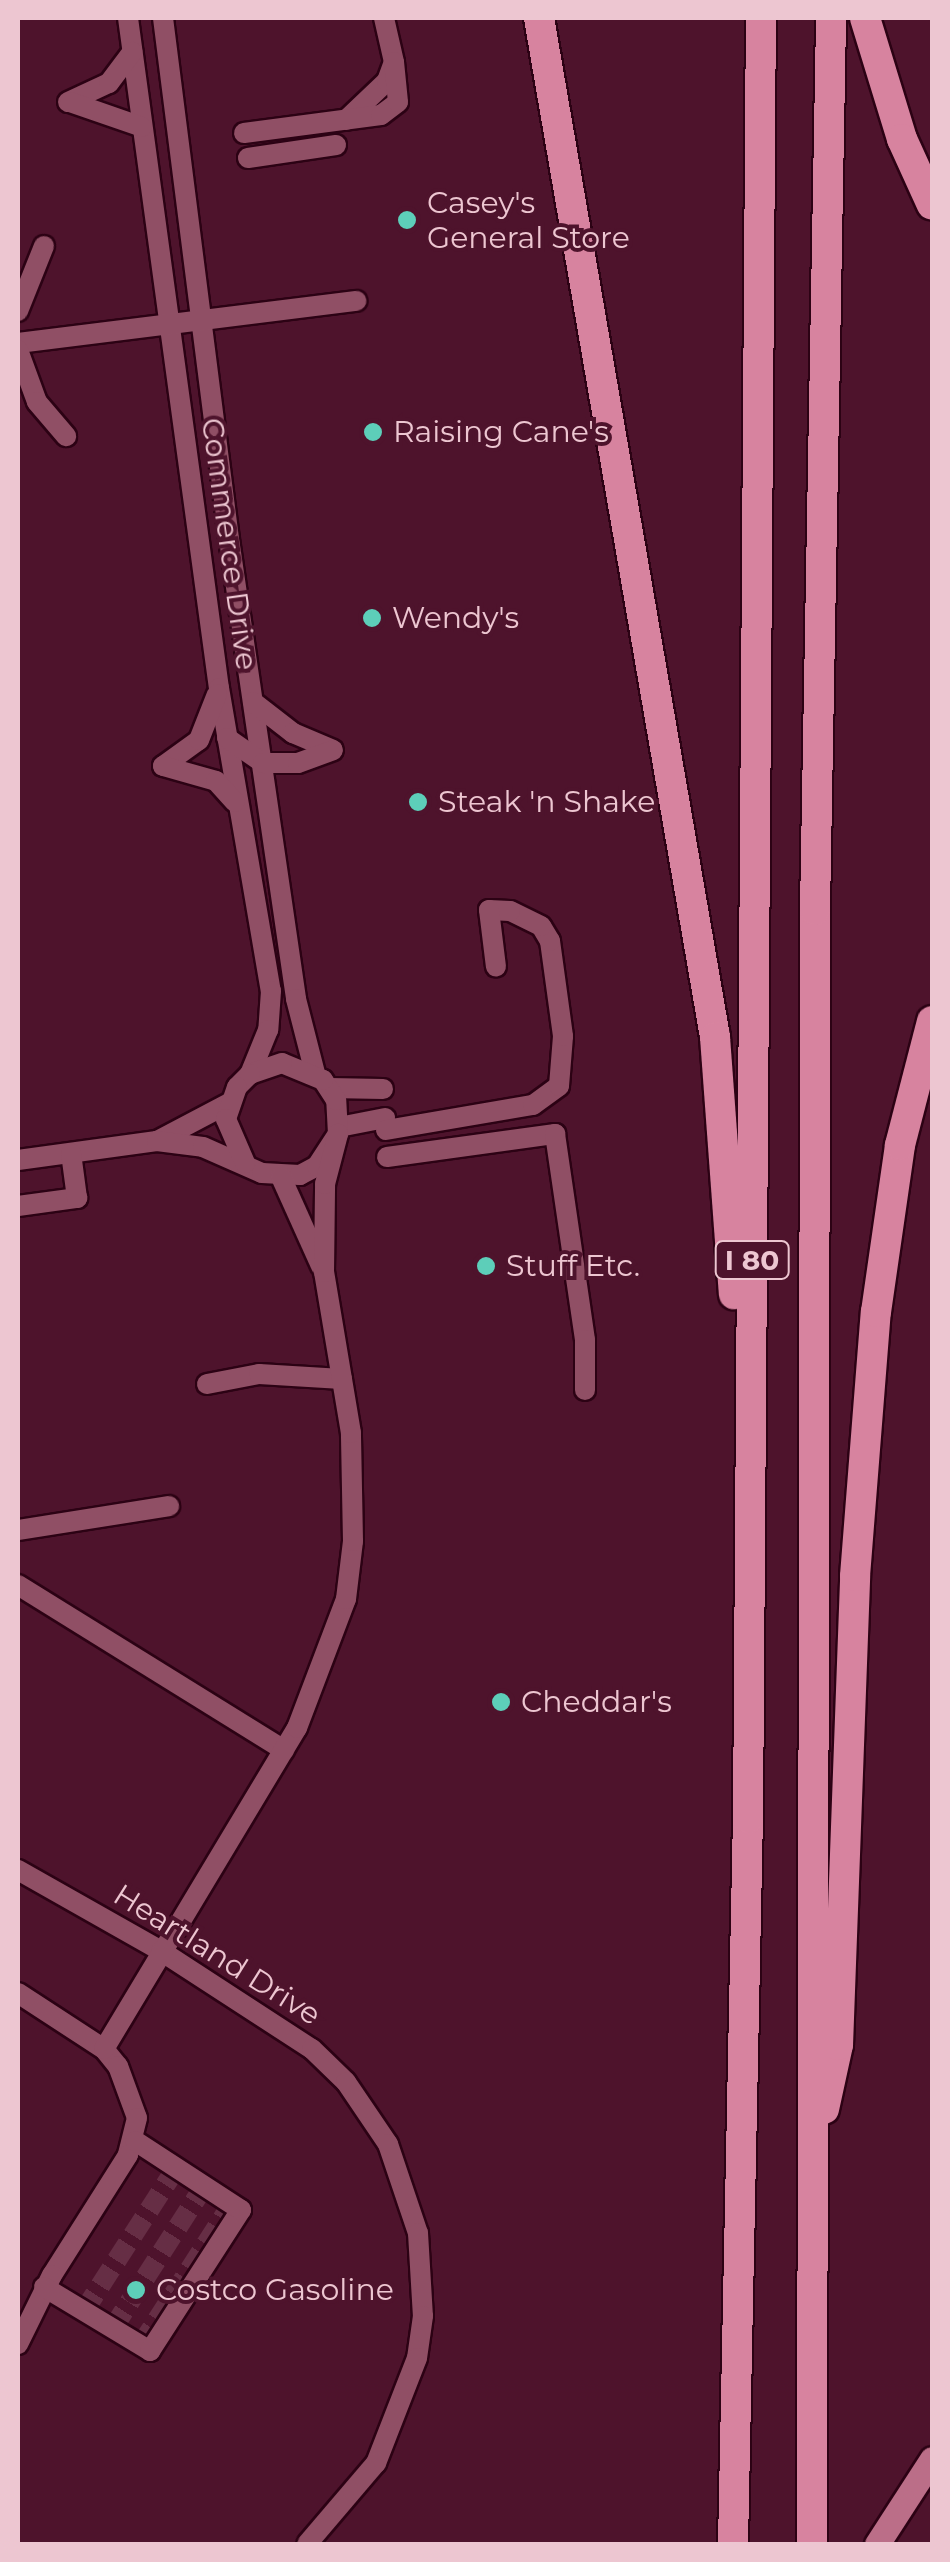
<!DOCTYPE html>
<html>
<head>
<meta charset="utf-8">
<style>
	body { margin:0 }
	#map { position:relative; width:950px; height:2562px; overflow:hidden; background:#4e132c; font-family:Montserrat,sans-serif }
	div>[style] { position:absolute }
	.minor-tunnel>* { height:20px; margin-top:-10px; transform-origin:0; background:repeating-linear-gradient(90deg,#662e45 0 20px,transparent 0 30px) }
	.roads { filter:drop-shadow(2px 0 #2c0214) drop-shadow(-2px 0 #2c0214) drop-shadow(0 2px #2c0214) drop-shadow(0 -2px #2c0214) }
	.minor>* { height:20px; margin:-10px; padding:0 10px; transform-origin:10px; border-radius:10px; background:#904f65 }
	.major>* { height:25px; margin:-12.5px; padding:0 12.5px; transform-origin:12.5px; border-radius:12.5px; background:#bb6e88 }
	.highway>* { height:30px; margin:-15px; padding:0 15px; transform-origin:15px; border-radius:15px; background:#d7839f }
	.dots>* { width:28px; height:28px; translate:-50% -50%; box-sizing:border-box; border:5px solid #4e132c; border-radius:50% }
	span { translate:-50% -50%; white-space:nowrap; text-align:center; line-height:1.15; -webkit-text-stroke:8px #4e132c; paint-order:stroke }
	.shield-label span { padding:2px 8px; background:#4e132c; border:2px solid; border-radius:8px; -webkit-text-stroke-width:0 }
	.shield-label { font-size:28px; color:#edc6d1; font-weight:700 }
	.poi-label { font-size:30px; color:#edc6d1 }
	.left { translate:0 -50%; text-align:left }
	.street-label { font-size:30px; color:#edc6d1 }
	.frame { position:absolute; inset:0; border:20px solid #edc6d1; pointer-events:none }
</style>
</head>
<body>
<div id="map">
	<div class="minor-tunnel">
		<i style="left:84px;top:2311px;width:170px;rotate:-57.2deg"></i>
		<i style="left:113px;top:2328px;width:169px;rotate:-57.3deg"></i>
		<i style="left:141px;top:2345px;width:168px;rotate:-57.2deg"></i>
	</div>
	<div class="roads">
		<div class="minor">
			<i style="left:128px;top:18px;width:676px;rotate:82.27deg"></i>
			<i style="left:219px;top:688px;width:307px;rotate:80.3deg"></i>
			<i style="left:271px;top:991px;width:39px;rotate:94deg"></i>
			<i style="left:268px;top:1030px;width:48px;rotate:112.2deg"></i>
			<i style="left:163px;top:18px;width:525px;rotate:82.78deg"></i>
			<i style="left:229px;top:539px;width:465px;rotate:81.7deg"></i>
			<i style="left:296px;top:999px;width:76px;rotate:75.6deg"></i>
			<i style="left:68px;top:102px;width:45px;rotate:-24.9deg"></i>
			<i style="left:109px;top:83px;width:39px;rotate:-53deg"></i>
			<i style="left:70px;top:102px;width:76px;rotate:19.1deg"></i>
			<i style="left:346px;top:120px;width:57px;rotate:-43.6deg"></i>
			<i style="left:387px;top:81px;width:20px;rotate:-70deg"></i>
			<i style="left:394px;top:62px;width:45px;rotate:-102.8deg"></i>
			<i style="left:244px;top:133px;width:138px;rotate:-7.5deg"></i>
			<i style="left:381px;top:115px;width:21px;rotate:-37deg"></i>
			<i style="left:398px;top:102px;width:40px;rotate:-95.7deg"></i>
			<i style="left:248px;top:158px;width:89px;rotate:-8.4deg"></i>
			<i style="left:18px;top:311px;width:70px;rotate:-68.2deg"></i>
			<i style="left:18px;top:343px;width:341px;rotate:-7.1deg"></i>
			<i style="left:18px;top:350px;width:55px;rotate:69.9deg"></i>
			<i style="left:37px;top:402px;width:45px;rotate:49.5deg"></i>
			<i style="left:253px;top:702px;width:51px;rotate:37.8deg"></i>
			<i style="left:293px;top:733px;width:43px;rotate:23deg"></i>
			<i style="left:227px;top:738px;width:44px;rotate:34.8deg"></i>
			<i style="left:263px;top:763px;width:35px"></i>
			<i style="left:298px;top:763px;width:37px;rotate:-20deg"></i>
			<i style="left:163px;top:766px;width:44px;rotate:-35.8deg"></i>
			<i style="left:199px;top:740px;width:49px;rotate:-68.6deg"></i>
			<i style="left:163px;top:766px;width:55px;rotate:15.8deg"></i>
			<i style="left:216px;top:781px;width:28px;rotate:48deg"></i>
			<i style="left:329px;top:1088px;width:54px;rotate:1.1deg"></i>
			<i style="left:339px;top:1127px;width:47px;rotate:-11.1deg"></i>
			<i style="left:386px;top:1130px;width:149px;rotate:-9.7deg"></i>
			<i style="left:533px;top:1105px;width:32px;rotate:-36deg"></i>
			<i style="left:559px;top:1086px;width:50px;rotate:-85.4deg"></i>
			<i style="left:563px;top:1036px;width:96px;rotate:-97.8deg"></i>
			<i style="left:550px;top:941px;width:17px;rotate:-121deg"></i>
			<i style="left:541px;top:926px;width:34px;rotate:-154deg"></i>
			<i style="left:510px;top:911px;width:21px;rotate:-177deg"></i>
			<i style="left:489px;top:910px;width:57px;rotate:83deg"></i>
			<i style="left:157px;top:1141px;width:81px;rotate:-27.8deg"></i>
			<i style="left:387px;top:1157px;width:170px;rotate:-7.8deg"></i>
			<i style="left:555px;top:1134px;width:208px;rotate:81.7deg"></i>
			<i style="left:585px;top:1340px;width:50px;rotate:90deg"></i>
			<i style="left:18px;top:1160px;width:140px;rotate:-7.8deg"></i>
			<i style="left:157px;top:1141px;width:46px;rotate:7.4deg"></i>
			<i style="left:203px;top:1147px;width:64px;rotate:23.8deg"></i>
			<i style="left:262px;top:1173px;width:38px;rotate:3deg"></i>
			<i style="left:300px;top:1175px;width:19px;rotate:-28deg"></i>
			<i style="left:317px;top:1166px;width:38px;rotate:-57deg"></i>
			<i style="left:338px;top:1134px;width:34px;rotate:-93deg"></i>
			<i style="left:336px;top:1100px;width:24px;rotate:-123deg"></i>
			<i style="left:323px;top:1080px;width:44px;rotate:-157.5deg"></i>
			<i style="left:282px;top:1063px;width:34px;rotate:161deg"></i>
			<i style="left:250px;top:1074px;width:18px;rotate:135deg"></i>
			<i style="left:237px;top:1087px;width:34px;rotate:109deg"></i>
			<i style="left:226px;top:1119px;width:48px;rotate:66.6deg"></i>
			<i style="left:281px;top:1177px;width:98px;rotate:65.8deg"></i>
			<i style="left:18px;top:1206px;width:60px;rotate:-7.7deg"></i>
			<i style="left:77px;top:1198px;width:45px;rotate:-97.6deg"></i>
			<i style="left:207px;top:1384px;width:53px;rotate:-10.9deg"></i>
			<i style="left:259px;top:1374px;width:83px;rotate:3.4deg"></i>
			<i style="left:18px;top:1530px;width:153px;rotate:-9deg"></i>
			<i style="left:18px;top:1585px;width:313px;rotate:31.8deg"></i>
			<i style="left:18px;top:1870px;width:164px;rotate:29.5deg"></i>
			<i style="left:161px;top:1951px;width:180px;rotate:33deg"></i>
			<i style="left:312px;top:2049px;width:47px;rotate:44.1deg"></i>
			<i style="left:346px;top:2082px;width:75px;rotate:55.9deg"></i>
			<i style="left:388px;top:2144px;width:94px;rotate:71.4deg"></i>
			<i style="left:418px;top:2233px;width:83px;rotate:86.6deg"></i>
			<i style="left:423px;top:2316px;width:42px;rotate:98.1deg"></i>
			<i style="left:417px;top:2358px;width:113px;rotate:111.3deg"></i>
			<i style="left:376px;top:2463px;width:106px;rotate:130.4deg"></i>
			<i style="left:18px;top:1993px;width:103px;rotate:33.1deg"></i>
			<i style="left:104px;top:2049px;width:22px;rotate:51deg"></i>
			<i style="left:118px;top:2066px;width:55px;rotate:69.9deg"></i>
			<i style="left:137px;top:2118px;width:38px;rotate:104deg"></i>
			<i style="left:128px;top:2155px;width:142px;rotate:122.3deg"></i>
			<i style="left:52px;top:2275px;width:77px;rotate:116.2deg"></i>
			<i style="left:104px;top:2049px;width:375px;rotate:-59deg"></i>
			<i style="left:297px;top:1728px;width:138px;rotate:-69.2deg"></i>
			<i style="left:346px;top:1599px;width:58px;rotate:-83.1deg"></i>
			<i style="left:353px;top:1541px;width:108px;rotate:-91.1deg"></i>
			<i style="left:351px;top:1433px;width:163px;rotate:-99.5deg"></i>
			<i style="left:324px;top:1272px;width:88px;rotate:-89.3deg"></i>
			<i style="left:325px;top:1184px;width:52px;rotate:-75.4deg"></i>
			<i style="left:44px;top:2287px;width:124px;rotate:31.1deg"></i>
			<i style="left:150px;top:2351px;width:168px;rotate:-57.2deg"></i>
			<i style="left:241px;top:2210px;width:126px;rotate:-146.9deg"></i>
		</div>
		<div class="major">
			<i style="left:877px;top:2544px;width:101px;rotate:-57.1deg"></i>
		</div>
		<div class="highway">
			<i style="left:539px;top:18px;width:1034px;rotate:80.2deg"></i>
			<i style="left:715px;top:1037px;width:258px;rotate:85.8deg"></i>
			<i style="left:865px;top:18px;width:127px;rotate:73deg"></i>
			<i style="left:902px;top:139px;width:72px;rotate:65.6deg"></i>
			<i style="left:824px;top:2109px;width:66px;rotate:-77.7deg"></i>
			<i style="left:838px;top:2045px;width:469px;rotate:-87.9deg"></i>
			<i style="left:855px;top:1576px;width:265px;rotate:-85.5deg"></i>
			<i style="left:876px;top:1312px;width:169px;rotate:-81.8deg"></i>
			<i style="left:900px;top:1145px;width:128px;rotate:-75.5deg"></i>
			<i style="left:733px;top:2544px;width:726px;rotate:-88.82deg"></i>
			<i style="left:748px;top:1818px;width:1800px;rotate:-89.59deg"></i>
			<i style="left:812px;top:2544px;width:1634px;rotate:-89.89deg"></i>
			<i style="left:815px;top:910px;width:892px;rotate:-88.97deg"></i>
		</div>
	</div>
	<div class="dots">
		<i style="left:407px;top:220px;background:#5dceb9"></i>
		<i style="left:373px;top:432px;background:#5dceb9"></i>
		<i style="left:372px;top:618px;background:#5dceb9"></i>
		<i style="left:418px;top:802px;background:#5dceb9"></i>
		<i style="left:486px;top:1266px;background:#5dceb9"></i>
		<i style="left:501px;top:1702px;background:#5dceb9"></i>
		<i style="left:136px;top:2290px;background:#5dceb9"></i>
	</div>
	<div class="shield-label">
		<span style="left:752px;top:1260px">I 80</span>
	</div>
	<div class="poi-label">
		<span class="left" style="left:427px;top:220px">Casey's<br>General Store</span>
		<span class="left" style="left:393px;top:432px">Raising Cane's</span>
		<span class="left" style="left:392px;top:618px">Wendy's</span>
		<span class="left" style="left:438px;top:802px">Steak 'n Shake</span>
		<span class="left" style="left:506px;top:1266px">Stuff Etc.</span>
		<span class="left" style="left:521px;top:1702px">Cheddar's</span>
		<span class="left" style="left:156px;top:2290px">Costco Gasoline</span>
	</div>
	<div class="street-label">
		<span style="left:229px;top:544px;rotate:82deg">Commerce Drive</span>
		<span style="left:217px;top:1955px;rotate:32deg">Heartland Drive</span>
	</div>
	<div class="frame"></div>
</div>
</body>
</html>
